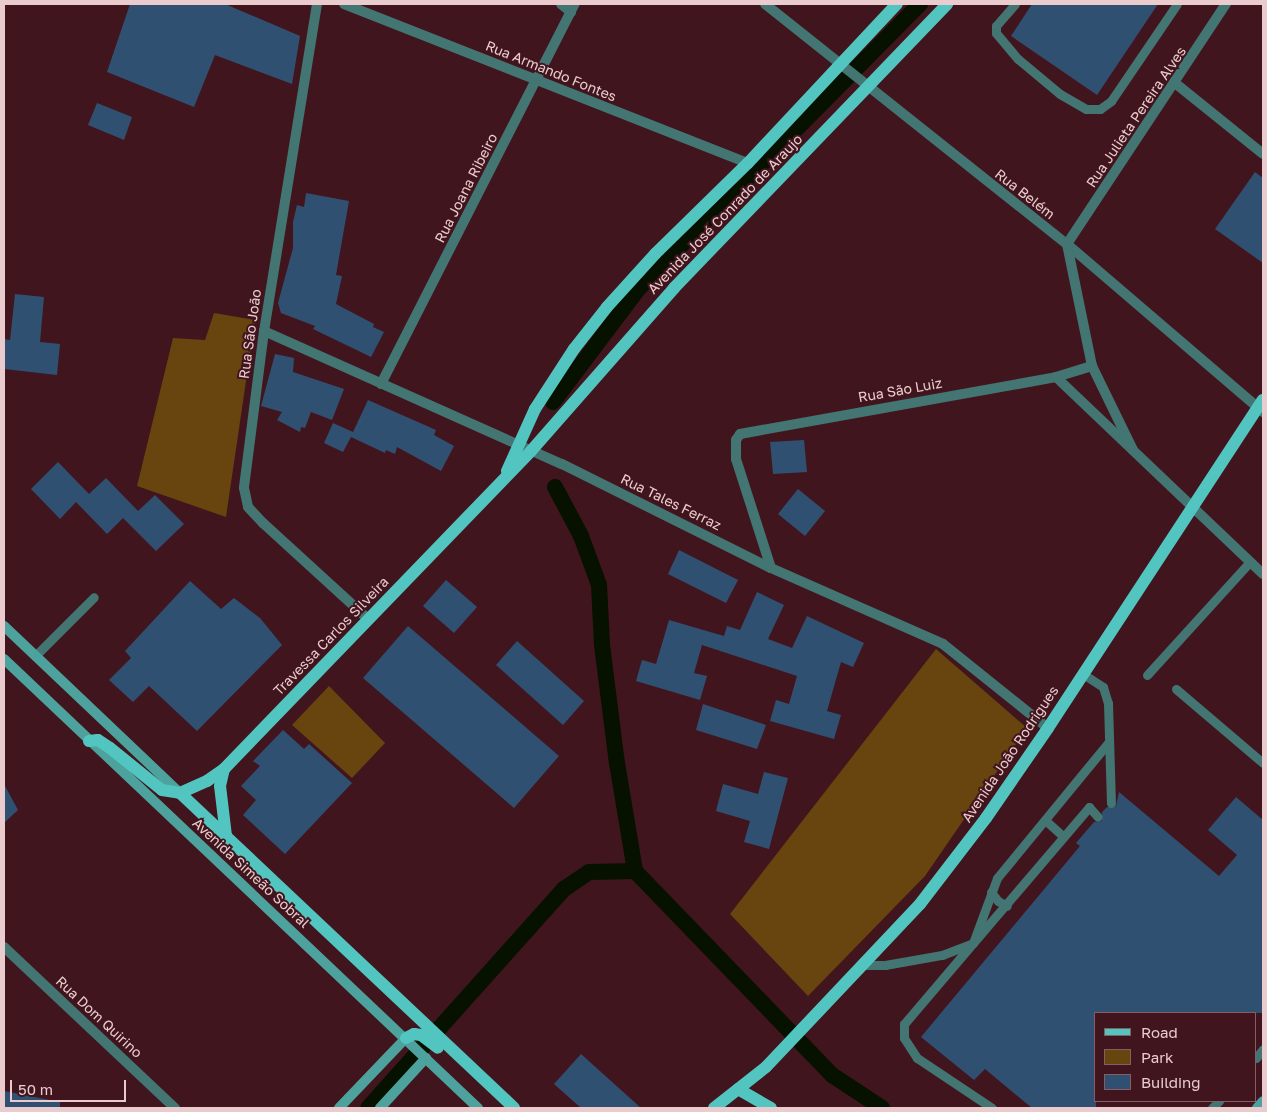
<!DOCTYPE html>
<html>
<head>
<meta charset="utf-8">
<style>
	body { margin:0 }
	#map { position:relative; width:1267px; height:1112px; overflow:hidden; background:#41151d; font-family:"Golos Text",sans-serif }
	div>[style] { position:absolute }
	.green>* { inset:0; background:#68440f }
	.canal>* { height:16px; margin:-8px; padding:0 8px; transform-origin:8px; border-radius:8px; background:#061100 }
	.building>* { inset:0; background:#305072 }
	.lane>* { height:9px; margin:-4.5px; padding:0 4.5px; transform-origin:4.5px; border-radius:4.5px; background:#437573 }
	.street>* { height:10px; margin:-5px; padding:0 5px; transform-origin:5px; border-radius:5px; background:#437573 }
	.secondary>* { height:10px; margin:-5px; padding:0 5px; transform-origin:5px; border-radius:5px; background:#4da29e }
	.primary>* { height:12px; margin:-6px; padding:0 6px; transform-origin:6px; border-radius:6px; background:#53c5c0 }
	span { translate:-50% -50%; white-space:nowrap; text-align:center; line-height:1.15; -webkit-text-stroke:4px #41151d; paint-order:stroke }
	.street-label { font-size:14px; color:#eacccf }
	.frame { position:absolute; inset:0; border:5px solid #eacccf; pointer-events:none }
	.legend { position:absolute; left:1094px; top:1012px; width:162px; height:90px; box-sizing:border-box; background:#41151d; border:1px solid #855e64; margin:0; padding:6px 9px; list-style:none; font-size:15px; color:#eacccf }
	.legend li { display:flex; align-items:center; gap:10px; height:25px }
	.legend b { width:25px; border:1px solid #855e64 }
	.scale { position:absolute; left:10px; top:1080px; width:116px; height:22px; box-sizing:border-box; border:2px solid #eacccf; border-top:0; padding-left:6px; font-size:15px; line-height:18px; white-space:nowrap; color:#eacccf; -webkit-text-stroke:4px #41151d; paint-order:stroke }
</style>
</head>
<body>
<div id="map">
	<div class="green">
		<i style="clip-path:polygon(214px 313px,255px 320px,226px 517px,137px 486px,173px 338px,205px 340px)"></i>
		<i style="clip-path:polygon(936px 649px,1027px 728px,925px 876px,808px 996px,730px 914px)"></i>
		<i style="clip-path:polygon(329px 686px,385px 743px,352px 778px,292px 725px)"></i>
	</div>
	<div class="canal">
		<i style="left:553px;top:402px;width:141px;rotate:-53deg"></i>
		<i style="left:638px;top:289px;width:401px;rotate:-45.3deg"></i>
		<i style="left:555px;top:487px;width:55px;rotate:62deg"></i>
		<i style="left:581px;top:536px;width:52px;rotate:69.8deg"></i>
		<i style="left:599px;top:585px;width:60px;rotate:87.1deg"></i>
		<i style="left:602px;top:645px;width:119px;rotate:82.8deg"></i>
		<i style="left:617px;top:763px;width:109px;rotate:80.5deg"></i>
		<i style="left:635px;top:871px;width:284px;rotate:46deg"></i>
		<i style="left:832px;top:1075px;width:60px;rotate:33.4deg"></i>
		<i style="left:368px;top:1108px;width:294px;rotate:-48.2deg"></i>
		<i style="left:564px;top:889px;width:30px;rotate:-34deg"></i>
		<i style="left:589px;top:872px;width:46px;rotate:-1.2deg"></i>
	</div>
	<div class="building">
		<i style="clip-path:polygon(130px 4px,225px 4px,300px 36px,292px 84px,215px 55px,194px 107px,107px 72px)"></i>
		<i style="clip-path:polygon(1032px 4px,1158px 4px,1097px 95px,1011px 36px)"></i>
		<i style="clip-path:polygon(97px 103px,132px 117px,124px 140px,88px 125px)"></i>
		<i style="clip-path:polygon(1255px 172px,1263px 178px,1263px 263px,1215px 229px)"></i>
		<i style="clip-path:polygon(306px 193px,349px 201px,336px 275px,342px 276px,336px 304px,374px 324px,373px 327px,384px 332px,371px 357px,313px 329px,315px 326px,281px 313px,278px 303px,293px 248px,293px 222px,297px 205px,304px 207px)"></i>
		<i style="clip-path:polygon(15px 294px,44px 297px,40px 342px,60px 344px,57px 375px,4px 369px,4px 339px,10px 340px)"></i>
		<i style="clip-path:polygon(275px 354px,294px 358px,293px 372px,344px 389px,332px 420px,311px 412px,305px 428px,301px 427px,300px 432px,277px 420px,282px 412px,261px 406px)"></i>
		<i style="clip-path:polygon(368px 400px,436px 430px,434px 435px,454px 446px,441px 471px,397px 447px,395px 454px,386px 450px,385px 453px,351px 437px,343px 452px,324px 443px,333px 423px,353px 432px)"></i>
		<i style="clip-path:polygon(804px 440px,807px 472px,773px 474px,770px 442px)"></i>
		<i style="clip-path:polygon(58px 462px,89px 494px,106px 478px,138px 511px,155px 495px,184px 524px,156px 551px,123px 518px,107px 534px,76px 502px,60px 519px,31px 489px)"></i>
		<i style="clip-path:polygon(798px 489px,825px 511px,805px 536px,778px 514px)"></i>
		<i style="clip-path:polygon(679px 550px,738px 580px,726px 603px,668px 574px)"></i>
		<i style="clip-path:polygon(446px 580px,477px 607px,454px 633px,423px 606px)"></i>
		<i style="clip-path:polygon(190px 581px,221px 609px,234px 598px,260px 618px,282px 645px,197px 731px,149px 686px,133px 702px,109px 680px,131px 658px,125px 651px)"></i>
		<i style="clip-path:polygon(757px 592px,784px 605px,768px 639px,792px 648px,807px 616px,864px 643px,853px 667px,841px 662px,827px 711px,841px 715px,834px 739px,770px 721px,776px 700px,789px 704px,797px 676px,702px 645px,694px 673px,707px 676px,700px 700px,636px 681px,642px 660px,656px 664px,669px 620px,724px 636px,727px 626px,740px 630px)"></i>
		<i style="clip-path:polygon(408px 626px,559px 756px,514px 808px,363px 678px)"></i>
		<i style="clip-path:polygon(517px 641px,584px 701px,563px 725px,496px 665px)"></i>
		<i style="clip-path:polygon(703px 704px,766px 725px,757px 749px,696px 730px)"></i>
		<i style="clip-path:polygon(283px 730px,304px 749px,309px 744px,352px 783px,285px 854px,243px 815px,256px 800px,241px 786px,260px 766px,253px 761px)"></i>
		<i style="clip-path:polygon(764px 772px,788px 778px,769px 849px,744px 842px,750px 821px,716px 811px,723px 784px,758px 794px)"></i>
		<i style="clip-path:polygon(4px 784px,18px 810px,4px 823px)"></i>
		<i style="clip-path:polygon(1119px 792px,1219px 876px,1237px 855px,1208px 830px,1236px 797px,1263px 820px,1263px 1013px,1096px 1013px,1096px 1108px,1032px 1108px,985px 1069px,974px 1080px,921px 1037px,1080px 846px,1076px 843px,1094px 822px,1102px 821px,1102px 812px,1107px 807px,1116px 806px)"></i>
		<i style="clip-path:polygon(581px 1054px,641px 1108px,581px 1108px,554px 1084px)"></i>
		<i style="clip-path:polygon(4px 1091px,60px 1102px,60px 1108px,4px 1108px)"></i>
	</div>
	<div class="lane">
		<i style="left:1015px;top:4px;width:29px;rotate:131deg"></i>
		<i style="left:996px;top:26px;width:7px;rotate:90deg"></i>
		<i style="left:996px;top:33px;width:34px;rotate:50deg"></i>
		<i style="left:1018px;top:59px;width:55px;rotate:39.8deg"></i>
		<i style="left:1060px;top:94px;width:30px;rotate:30deg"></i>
		<i style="left:1086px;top:109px;width:14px"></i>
		<i style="left:1100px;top:109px;width:14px;rotate:-36deg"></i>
		<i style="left:1111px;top:101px;width:117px;rotate:-55.8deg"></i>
		<i style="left:35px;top:656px;width:83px;rotate:-45deg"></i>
		<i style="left:1083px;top:674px;width:24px;rotate:33deg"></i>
		<i style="left:1103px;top:687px;width:17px;rotate:73deg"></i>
		<i style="left:1108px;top:703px;width:100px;rotate:88.3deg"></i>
		<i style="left:1147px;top:675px;width:153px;rotate:-47.7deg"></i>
		<i style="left:1176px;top:689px;width:114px;rotate:40.4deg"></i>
		<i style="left:1045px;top:820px;width:25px;rotate:42deg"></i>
		<i style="left:991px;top:892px;width:11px;rotate:52deg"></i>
		<i style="left:998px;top:901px;width:10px;rotate:29deg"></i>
		<i style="left:862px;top:965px;width:23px"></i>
		<i style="left:885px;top:965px;width:58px;rotate:-10deg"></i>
		<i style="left:942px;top:955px;width:33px;rotate:-21deg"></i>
		<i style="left:973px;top:943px;width:179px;rotate:-49.5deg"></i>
		<i style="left:1089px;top:807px;width:13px;rotate:48deg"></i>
		<i style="left:1256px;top:1058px;width:11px;rotate:-52deg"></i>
		<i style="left:992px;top:1108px;width:90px;rotate:-146.3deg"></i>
		<i style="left:917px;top:1058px;width:24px;rotate:-123deg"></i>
		<i style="left:904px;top:1038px;width:14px;rotate:-90deg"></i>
		<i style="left:904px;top:1024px;width:106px;rotate:-49.6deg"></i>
		<i style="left:973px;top:943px;width:69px;rotate:-69.7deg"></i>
		<i style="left:997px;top:878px;width:175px;rotate:-50.6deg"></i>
		<i style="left:1212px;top:1108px;width:10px;rotate:-45deg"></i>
	</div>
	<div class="street">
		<i style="left:317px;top:4px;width:331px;rotate:99.2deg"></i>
		<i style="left:264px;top:331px;width:158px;rotate:97.3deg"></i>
		<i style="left:244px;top:488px;width:19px;rotate:78deg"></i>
		<i style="left:248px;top:507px;width:22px;rotate:47deg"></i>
		<i style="left:263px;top:523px;width:142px;rotate:42.4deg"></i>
		<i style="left:344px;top:4px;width:434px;rotate:21.5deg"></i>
		<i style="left:561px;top:4px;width:13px;rotate:39deg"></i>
		<i style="left:765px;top:4px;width:386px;rotate:38.5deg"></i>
		<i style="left:1067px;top:244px;width:258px;rotate:40.6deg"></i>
		<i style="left:1175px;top:83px;width:113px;rotate:38.9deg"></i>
		<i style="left:264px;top:331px;width:326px;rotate:24.1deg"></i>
		<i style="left:562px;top:464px;width:233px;rotate:26.5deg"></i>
		<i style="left:771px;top:568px;width:188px;rotate:23.8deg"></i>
		<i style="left:943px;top:644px;width:134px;rotate:38.7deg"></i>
		<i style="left:1056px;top:377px;width:286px;rotate:43.6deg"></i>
		<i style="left:381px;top:384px;width:427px;rotate:-63deg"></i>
		<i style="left:1133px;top:450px;width:93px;rotate:-116deg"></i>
		<i style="left:1092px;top:366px;width:125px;rotate:-101.6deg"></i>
		<i style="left:1067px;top:244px;width:288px;rotate:-56.5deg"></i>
		<i style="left:771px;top:568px;width:114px;rotate:-107.8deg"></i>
		<i style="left:736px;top:459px;width:19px;rotate:-90deg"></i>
		<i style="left:736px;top:440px;width:7px;rotate:-56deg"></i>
		<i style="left:740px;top:434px;width:321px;rotate:-10.2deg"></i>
		<i style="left:1056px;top:377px;width:38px;rotate:-17deg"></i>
		<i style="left:4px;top:947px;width:235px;rotate:43.3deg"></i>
	</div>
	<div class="secondary">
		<i style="left:4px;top:626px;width:243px;rotate:43.5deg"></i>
		<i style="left:4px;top:659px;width:653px;rotate:43.45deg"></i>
		<i style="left:339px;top:1108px;width:97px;rotate:-46.3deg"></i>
		<i style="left:380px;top:1108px;width:68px;rotate:-47.4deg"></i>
		<i style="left:1257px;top:1108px;width:9px;rotate:-49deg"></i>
	</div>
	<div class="primary">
		<i style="left:507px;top:471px;width:68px;rotate:-65.7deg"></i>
		<i style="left:535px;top:409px;width:72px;rotate:-57deg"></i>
		<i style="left:574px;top:349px;width:53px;rotate:-51.8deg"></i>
		<i style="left:607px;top:307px;width:72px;rotate:-47.8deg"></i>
		<i style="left:655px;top:254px;width:130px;rotate:-44.4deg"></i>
		<i style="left:748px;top:163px;width:218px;rotate:-46.9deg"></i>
		<i style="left:89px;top:741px;width:9px;rotate:-6deg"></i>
		<i style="left:98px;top:740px;width:14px;rotate:34deg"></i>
		<i style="left:110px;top:748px;width:67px;rotate:38.9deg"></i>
		<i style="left:162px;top:790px;width:18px;rotate:9deg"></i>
		<i style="left:180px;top:793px;width:30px;rotate:-24deg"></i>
		<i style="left:207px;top:781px;width:21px;rotate:-35deg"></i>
		<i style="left:180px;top:793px;width:459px;rotate:43.3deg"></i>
		<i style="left:226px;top:836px;width:50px;rotate:-96.8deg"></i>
		<i style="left:220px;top:786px;width:17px;rotate:-77deg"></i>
		<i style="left:224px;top:769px;width:442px;rotate:-46deg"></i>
		<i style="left:531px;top:451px;width:217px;rotate:-48.7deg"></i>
		<i style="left:674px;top:288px;width:394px;rotate:-46.1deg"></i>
		<i style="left:406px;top:1038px;width:9px;rotate:-27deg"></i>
		<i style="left:414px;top:1034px;width:7px;rotate:8deg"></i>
		<i style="left:421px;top:1035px;width:21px;rotate:37deg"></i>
		<i style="left:738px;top:1089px;width:38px;rotate:30deg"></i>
		<i style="left:714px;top:1108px;width:66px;rotate:-38.3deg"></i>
		<i style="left:766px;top:1067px;width:224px;rotate:-46.6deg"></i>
		<i style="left:920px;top:904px;width:108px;rotate:-52.5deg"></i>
		<i style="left:986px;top:818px;width:109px;rotate:-55.4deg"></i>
		<i style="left:1048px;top:728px;width:392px;rotate:-56.8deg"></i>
	</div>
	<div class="street-label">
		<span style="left:551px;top:71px;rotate:22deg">Rua Armando Fontes</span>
		<span style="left:1136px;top:117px;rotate:-56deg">Rua Julieta Pereira Alves</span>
		<span style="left:466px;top:188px;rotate:-63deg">Rua Joana Ribeiro</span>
		<span style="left:1025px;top:194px;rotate:38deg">Rua Belém</span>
		<span style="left:725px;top:214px;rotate:-46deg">Avenida José Conrado de Araujo</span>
		<span style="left:250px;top:334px;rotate:-82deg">Rua São João</span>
		<span style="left:900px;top:390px;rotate:-10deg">Rua São Luiz</span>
		<span style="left:671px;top:502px;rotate:26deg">Rua Tales Ferraz</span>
		<span style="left:331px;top:636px;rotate:-46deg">Travessa Carlos Silveira</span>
		<span style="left:1010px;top:754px;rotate:-56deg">Avenida João Rodrigues</span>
		<span style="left:251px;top:873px;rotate:43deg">Avenida Simeão Sobral</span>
		<span style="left:99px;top:1017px;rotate:43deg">Rua Dom Quirino</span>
	</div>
	<div class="frame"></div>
	<ul class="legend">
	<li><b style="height:6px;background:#53c5c0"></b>Road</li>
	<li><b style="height:14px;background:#68440f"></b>Park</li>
	<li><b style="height:14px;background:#305072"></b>Building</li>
	</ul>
	<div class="scale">50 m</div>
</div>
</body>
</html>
